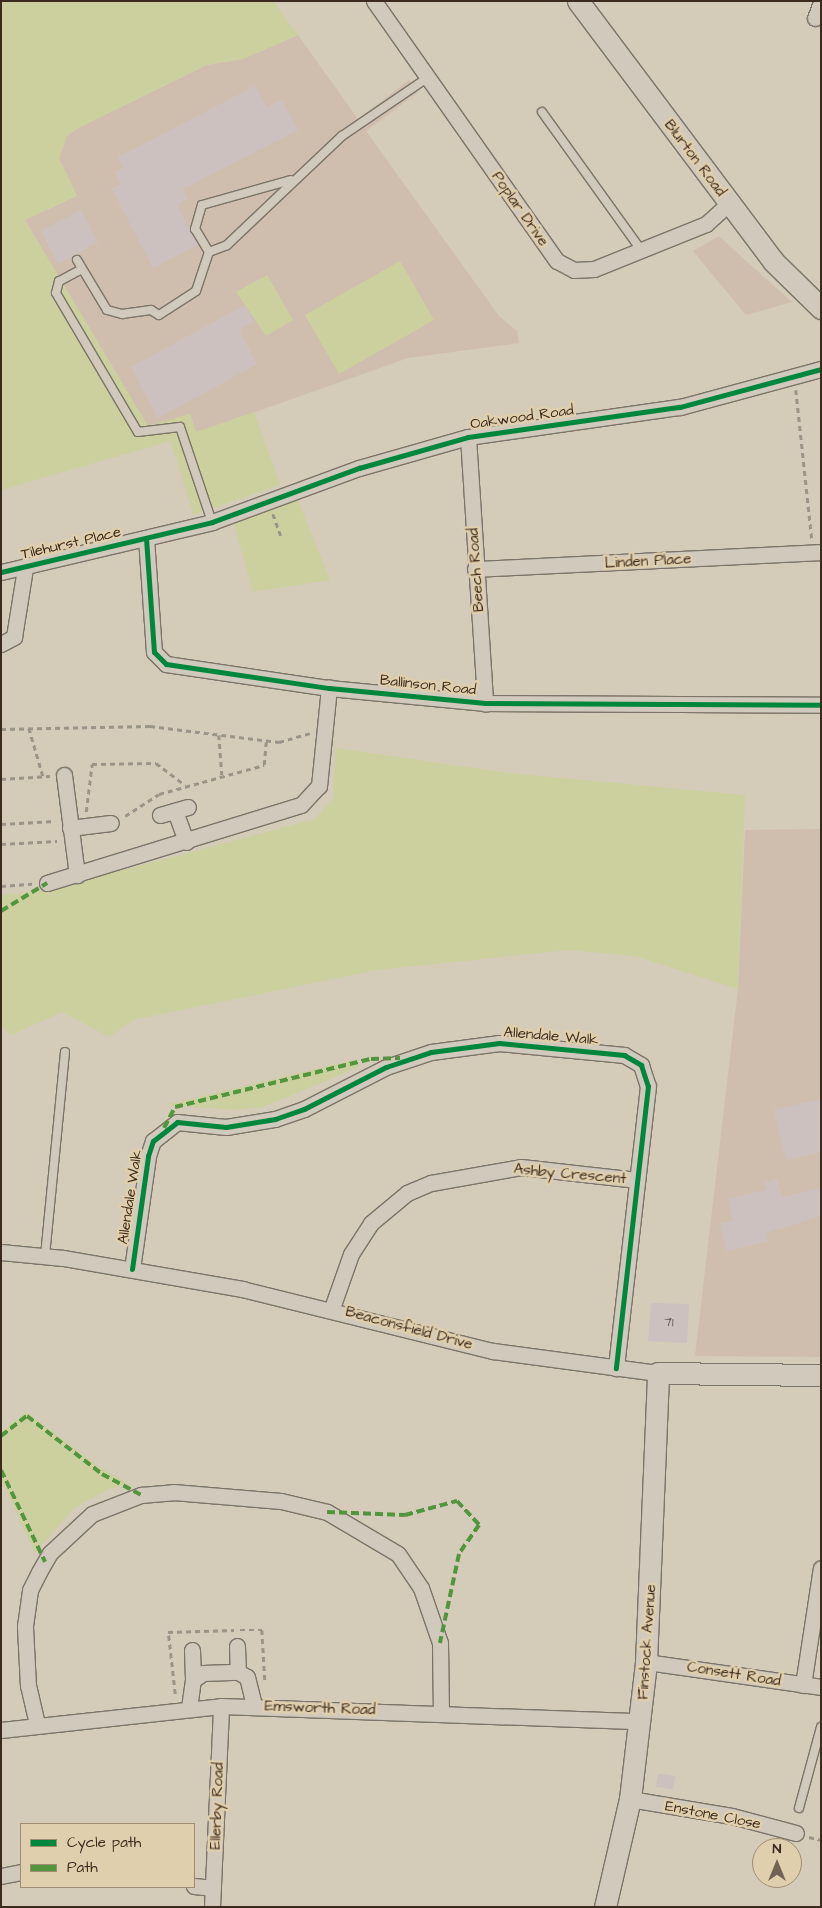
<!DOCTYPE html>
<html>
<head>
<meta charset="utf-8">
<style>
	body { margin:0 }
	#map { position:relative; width:822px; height:1908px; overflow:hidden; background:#d4cbb8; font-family:"Architects Daughter",sans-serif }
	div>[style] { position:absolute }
	.built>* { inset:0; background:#cfbeae }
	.green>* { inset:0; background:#cbd09e }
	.building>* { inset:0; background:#cdc1c0 }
	.path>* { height:2.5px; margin-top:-1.25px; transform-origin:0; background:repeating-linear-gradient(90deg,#9a9489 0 5px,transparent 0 9px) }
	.roads { filter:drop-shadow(1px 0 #7b7468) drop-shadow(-1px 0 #7b7468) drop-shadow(0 1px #7b7468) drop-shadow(0 -1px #7b7468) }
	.lane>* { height:8px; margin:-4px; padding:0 4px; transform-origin:4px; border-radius:4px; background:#d0c9bc }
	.street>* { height:15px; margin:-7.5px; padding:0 7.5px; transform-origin:7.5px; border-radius:7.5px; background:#d0c9bc }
	.secondary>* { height:21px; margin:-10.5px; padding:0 10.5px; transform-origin:10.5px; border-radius:10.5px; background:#d0c9bc }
	.quiet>* { height:4px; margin-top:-2px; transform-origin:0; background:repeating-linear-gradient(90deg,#51953d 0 8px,transparent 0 12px) }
	.cycleway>* { height:5px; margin:-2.5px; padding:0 2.5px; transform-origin:2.5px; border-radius:2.5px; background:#00873e }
	span { translate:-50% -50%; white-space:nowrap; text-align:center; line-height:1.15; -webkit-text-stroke:5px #e0cfac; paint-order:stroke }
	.number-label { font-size:12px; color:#605046 }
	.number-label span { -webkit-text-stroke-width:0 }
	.street-label { font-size:15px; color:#3b2a1e }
	.frame { position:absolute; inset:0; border:2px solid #3b2a1e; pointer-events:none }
	.legend { position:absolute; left:20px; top:1823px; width:175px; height:65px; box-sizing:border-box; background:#e0cfac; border:1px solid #9e8d73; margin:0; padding:6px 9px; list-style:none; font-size:15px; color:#3b2a1e }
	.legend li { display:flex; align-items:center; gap:10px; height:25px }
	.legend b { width:25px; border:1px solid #9e8d73 }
	.north { position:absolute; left:752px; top:1838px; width:50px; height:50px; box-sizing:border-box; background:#e0cfac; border:1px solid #9e8d73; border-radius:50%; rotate:0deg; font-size:14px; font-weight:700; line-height:20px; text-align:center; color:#3b2a1e }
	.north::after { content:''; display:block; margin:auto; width:18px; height:22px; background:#716254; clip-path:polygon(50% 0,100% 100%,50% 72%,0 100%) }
</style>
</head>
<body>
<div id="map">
	<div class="built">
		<i style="clip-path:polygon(298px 35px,358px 119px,409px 80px,418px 92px,366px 131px,499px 316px,517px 331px,519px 343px,408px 358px,196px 433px,190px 414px,148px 427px,25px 220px,77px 196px,59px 158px,67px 136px,78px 128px,207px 65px,243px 59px)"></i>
		<i style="clip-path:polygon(719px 236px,744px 259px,792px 302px,746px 315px,693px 251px)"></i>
		<i style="clip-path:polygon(821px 829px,821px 1357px,695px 1356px,738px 989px,745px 830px)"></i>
	</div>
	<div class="green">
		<i style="clip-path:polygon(1px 1px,273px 1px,298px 35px,243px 59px,207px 65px,78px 128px,67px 136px,59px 158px,77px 196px,25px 220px,148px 426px,190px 414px,196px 432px,254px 412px,280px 485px,193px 515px,171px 441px,1px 490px)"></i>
		<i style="clip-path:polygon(400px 261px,434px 320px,339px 374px,305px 315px)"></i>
		<i style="clip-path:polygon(267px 275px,293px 320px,266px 336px,236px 292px)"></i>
		<i style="clip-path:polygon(297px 498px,330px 580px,253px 592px,233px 521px)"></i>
		<i style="clip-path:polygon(336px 748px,509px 773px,745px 795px,738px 989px,635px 956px,569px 950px,377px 970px,133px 1020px,109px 1037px,62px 1012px,11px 1035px,1px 1025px,1px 895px,52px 889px,315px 819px,333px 798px)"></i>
		<i style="clip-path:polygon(358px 1059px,359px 1067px,263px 1107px,234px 1110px,165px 1105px)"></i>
		<i style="clip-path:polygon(26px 1412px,95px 1464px,129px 1484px,108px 1489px,73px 1509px,35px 1553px,1px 1478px,1px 1432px)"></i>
	</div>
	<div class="building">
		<i style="clip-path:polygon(255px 86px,267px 108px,282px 100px,298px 130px,183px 189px,188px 199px,177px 205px,198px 245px,153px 268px,112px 189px,121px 184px,115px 172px,123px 168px,118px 157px)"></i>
		<i style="clip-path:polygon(81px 210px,98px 242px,58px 264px,41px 231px)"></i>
		<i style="clip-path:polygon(245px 305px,254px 322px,239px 330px,257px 364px,158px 418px,131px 367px)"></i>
		<i style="clip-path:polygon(821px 1099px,821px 1152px,786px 1160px,774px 1110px)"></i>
		<i style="clip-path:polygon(777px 1179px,782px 1197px,821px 1188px,821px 1216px,766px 1233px,768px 1241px,727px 1251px,720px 1224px,733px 1221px,728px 1199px,766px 1190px,764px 1183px)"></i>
		<i style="clip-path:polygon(651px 1303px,689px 1304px,687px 1343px,648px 1341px)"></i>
		<i style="clip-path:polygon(658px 1774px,675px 1776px,673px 1789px,656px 1787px)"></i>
	</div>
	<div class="path">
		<i style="left:796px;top:390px;width:150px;rotate:83.9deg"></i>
		<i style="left:273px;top:514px;width:23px;rotate:70deg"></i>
		<i style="left:29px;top:728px;width:50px;rotate:73.7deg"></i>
		<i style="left:1px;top:729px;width:149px;rotate:-1.2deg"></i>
		<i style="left:150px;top:726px;width:130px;rotate:7.1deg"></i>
		<i style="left:279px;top:742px;width:33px;rotate:-16deg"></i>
		<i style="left:219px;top:735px;width:40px;rotate:85.7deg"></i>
		<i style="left:1px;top:779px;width:49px;rotate:-3.5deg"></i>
		<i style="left:86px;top:812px;width:48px;rotate:-82.9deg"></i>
		<i style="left:92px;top:764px;width:64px;rotate:-0.9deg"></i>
		<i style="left:156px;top:763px;width:36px;rotate:37deg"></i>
		<i style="left:125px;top:816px;width:40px;rotate:-32.9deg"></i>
		<i style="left:159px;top:794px;width:109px;rotate:-15.4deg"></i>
		<i style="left:264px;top:765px;width:23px;rotate:-85deg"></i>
		<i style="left:1px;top:824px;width:54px;rotate:-3.2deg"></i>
		<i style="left:1px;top:844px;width:56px;rotate:-3.1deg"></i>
		<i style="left:1px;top:886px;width:31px;rotate:-4deg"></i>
		<i style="left:240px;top:1630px;width:22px"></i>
		<i style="left:262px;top:1630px;width:50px;rotate:86.6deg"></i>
		<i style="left:175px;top:1694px;width:62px;rotate:-96.4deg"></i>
		<i style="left:168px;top:1632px;width:66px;rotate:-1.7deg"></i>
		<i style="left:809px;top:1837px;width:12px;rotate:14deg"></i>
	</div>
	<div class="roads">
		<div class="lane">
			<i style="left:542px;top:112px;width:170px;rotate:54.3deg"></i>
			<i style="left:209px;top:252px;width:27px;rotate:-121deg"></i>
			<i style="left:195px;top:229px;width:25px;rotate:-74deg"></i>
			<i style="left:202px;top:205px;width:92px;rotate:-15.7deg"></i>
			<i style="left:77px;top:260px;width:58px;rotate:59deg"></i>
			<i style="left:107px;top:310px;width:16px;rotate:15deg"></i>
			<i style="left:122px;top:314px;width:29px;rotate:-8deg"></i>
			<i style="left:151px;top:310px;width:9px;rotate:32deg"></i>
			<i style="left:159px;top:315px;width:44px;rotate:-33deg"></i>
			<i style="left:196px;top:291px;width:41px;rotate:-71.6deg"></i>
			<i style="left:209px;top:252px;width:19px;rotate:-21deg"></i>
			<i style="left:227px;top:245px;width:158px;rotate:-43.5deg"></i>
			<i style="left:342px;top:136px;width:103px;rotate:-34.3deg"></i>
			<i style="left:82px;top:269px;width:26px;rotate:152deg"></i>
			<i style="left:59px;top:281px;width:12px;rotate:104deg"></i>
			<i style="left:56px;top:293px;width:161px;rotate:59.5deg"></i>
			<i style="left:138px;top:432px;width:42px;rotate:-6.8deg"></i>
			<i style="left:180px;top:427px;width:100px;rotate:71.4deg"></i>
			<i style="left:45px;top:1256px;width:205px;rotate:-84.4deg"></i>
			<i style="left:799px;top:1808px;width:84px;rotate:-74.8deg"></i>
		</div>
		<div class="street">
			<i style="left:374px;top:1px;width:318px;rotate:54.9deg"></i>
			<i style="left:557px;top:261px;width:19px;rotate:28deg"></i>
			<i style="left:574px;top:270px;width:20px;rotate:-3deg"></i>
			<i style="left:594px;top:269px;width:121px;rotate:-21.9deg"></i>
			<i style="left:706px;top:224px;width:31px;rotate:-42deg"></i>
			<i style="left:815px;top:18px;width:17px;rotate:-69deg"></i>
			<i style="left:468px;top:437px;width:267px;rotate:86.3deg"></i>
			<i style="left:146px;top:538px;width:114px;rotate:86deg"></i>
			<i style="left:154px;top:652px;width:17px;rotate:45deg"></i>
			<i style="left:166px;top:664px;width:165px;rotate:8.4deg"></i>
			<i style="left:329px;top:688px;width:157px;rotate:5.5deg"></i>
			<i style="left:485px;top:703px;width:336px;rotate:0.3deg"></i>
			<i style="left:475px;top:569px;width:346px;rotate:-2.8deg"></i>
			<i style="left:1px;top:572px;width:217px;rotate:-13.3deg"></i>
			<i style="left:212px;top:522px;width:157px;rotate:-20.2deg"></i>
			<i style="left:359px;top:468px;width:113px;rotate:-15.9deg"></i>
			<i style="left:468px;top:437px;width:214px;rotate:-8.1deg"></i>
			<i style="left:680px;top:407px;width:146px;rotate:-15.1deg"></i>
			<i style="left:1px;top:644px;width:15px;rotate:-28deg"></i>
			<i style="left:14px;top:637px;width:70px;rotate:-80.9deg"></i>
			<i style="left:64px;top:775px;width:101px;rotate:82.6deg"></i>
			<i style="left:175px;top:811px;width:33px;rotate:70deg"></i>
			<i style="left:160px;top:815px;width:29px;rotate:-16deg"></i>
			<i style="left:70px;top:828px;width:41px;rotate:-7deg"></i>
			<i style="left:47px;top:883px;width:266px;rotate:-17.1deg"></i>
			<i style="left:301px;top:805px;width:26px;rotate:-47deg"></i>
			<i style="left:319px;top:786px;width:99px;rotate:-84.2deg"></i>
			<i style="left:1px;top:1252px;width:62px;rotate:5.5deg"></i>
			<i style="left:63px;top:1258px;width:182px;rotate:9.8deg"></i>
			<i style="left:242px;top:1289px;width:259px;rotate:13.9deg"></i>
			<i style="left:493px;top:1351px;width:166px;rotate:7.6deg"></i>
			<i style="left:132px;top:1269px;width:114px;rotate:-81.9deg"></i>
			<i style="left:148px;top:1156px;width:16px;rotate:-72deg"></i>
			<i style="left:153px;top:1141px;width:31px;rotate:-38deg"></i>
			<i style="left:177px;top:1122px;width:49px;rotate:5.8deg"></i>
			<i style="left:226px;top:1127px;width:50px;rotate:-9.3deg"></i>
			<i style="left:275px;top:1119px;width:31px;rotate:-19deg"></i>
			<i style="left:304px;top:1109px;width:92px;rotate:-27.1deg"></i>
			<i style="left:386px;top:1067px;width:47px;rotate:-18.4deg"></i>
			<i style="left:431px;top:1052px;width:69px;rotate:-7.5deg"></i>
			<i style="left:499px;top:1043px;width:126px;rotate:5.5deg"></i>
			<i style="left:624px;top:1055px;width:20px;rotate:30deg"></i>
			<i style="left:641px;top:1065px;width:22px;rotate:72deg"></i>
			<i style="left:648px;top:1086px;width:284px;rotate:96.5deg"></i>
			<i style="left:332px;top:1308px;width:57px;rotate:-70.6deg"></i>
			<i style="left:351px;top:1254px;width:37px;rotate:-57deg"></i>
			<i style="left:371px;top:1223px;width:47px;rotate:-39.8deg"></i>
			<i style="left:407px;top:1193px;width:26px;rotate:-23deg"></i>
			<i style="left:431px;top:1183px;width:91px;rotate:-10.1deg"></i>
			<i style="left:521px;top:1167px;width:117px;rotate:6.4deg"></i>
			<i style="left:237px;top:1646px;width:26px;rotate:88deg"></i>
			<i style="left:192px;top:1650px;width:30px;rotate:88deg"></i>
			<i style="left:646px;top:1662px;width:177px;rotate:8.1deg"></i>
			<i style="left:803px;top:1685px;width:118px;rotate:-81.3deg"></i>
			<i style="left:189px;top:1708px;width:28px;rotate:-82deg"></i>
			<i style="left:193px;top:1680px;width:12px;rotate:-35deg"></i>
			<i style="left:203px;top:1673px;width:35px;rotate:-2deg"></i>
			<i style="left:238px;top:1672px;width:10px;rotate:29deg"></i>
			<i style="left:247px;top:1677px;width:30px;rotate:76deg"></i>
			<i style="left:37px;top:1724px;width:39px;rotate:-103deg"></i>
			<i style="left:28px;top:1686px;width:60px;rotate:-92.9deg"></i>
			<i style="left:25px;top:1626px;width:36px;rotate:-82deg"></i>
			<i style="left:30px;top:1590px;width:20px;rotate:-63deg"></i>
			<i style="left:39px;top:1572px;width:22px;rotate:-60deg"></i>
			<i style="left:50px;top:1553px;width:57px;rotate:-42.9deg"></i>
			<i style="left:92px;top:1514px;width:53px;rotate:-21.2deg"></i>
			<i style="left:141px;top:1495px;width:32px;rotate:-5deg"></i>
			<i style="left:173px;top:1492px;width:108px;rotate:4.8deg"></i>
			<i style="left:281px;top:1501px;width:47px;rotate:13.4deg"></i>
			<i style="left:327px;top:1512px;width:82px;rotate:30.6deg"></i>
			<i style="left:398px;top:1554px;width:41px;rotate:55.9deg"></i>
			<i style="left:421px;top:1588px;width:58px;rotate:70.9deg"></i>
			<i style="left:440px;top:1643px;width:69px;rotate:89.2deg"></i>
			<i style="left:1px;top:1730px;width:221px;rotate:-6.2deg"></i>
			<i style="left:221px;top:1706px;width:419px;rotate:2.1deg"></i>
			<i style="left:630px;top:1799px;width:103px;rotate:9.5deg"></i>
			<i style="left:732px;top:1816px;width:66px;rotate:14.9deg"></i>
			<i style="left:1px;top:1876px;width:20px;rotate:-11deg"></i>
			<i style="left:194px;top:1886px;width:19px;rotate:6deg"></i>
			<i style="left:212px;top:1907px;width:201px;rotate:-87.4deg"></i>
		</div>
		<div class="secondary">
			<i style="left:578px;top:1px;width:326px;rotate:53.1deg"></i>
			<i style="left:774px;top:262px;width:66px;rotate:44.4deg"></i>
			<i style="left:605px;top:1907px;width:111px;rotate:-77deg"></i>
			<i style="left:630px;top:1799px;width:138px;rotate:-83.3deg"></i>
			<i style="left:646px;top:1662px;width:289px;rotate:-87.6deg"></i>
			<i style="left:658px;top:1373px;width:163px;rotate:0.7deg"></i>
		</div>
	</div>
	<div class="quiet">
		<i style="left:1px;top:911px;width:54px;rotate:-31.3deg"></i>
		<i style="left:164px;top:1128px;width:24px;rotate:-62deg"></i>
		<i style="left:175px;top:1107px;width:202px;rotate:-13.8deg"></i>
		<i style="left:371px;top:1059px;width:29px;rotate:-2deg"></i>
		<i style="left:1px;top:1436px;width:33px;rotate:-38deg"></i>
		<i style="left:27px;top:1416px;width:95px;rotate:37.7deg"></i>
		<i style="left:102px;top:1474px;width:44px;rotate:28.3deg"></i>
		<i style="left:1px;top:1470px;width:102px;rotate:64.4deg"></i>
		<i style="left:327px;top:1512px;width:78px;rotate:2.2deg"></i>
		<i style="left:405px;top:1515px;width:54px;rotate:-15.1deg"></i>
		<i style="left:457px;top:1501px;width:33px;rotate:47deg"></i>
		<i style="left:479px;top:1525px;width:35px;rotate:125deg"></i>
		<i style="left:459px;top:1554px;width:91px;rotate:102.1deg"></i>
	</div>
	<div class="cycleway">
		<i style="left:146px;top:538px;width:114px;rotate:86deg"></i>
		<i style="left:154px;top:652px;width:17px;rotate:45deg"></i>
		<i style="left:166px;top:664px;width:165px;rotate:8.4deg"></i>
		<i style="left:329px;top:688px;width:157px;rotate:5.5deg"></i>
		<i style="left:485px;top:703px;width:336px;rotate:0.3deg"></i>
		<i style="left:1px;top:572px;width:217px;rotate:-13.3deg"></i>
		<i style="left:212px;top:522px;width:157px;rotate:-20.2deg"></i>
		<i style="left:359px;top:468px;width:113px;rotate:-15.9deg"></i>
		<i style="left:468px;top:437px;width:214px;rotate:-8.1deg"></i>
		<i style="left:680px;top:407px;width:146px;rotate:-15.1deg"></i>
		<i style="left:132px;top:1269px;width:114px;rotate:-81.9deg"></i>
		<i style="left:148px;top:1156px;width:16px;rotate:-72deg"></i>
		<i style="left:153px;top:1141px;width:31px;rotate:-38deg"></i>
		<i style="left:177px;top:1122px;width:49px;rotate:5.8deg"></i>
		<i style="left:226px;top:1127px;width:50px;rotate:-9.3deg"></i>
		<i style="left:275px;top:1119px;width:31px;rotate:-19deg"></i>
		<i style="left:304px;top:1109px;width:92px;rotate:-27.1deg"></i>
		<i style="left:386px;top:1067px;width:47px;rotate:-18.4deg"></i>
		<i style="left:431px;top:1052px;width:69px;rotate:-7.5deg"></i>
		<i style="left:499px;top:1043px;width:126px;rotate:5.5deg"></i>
		<i style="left:624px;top:1055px;width:20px;rotate:30deg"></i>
		<i style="left:641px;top:1065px;width:22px;rotate:72deg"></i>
		<i style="left:648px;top:1086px;width:284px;rotate:96.5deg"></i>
	</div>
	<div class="number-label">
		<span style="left:669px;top:1323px">71</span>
	</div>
	<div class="street-label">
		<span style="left:695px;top:158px;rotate:53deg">Blurton Road</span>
		<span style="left:520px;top:209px;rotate:55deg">Poplar Drive</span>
		<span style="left:522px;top:417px;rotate:-8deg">Oakwood Road</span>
		<span style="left:71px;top:543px;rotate:-13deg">Tilehurst Place</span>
		<span style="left:648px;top:561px;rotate:-3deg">Linden Place</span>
		<span style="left:476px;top:570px;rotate:-94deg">Beech Road</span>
		<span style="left:428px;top:685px;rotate:6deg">Ballinson Road</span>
		<span style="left:551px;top:1036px;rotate:5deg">Allendale Walk</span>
		<span style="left:570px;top:1174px;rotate:5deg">Ashby Crescent</span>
		<span style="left:130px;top:1197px;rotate:-81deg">Allendale Walk</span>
		<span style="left:409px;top:1328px;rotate:15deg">Beaconsfield Drive</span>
		<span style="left:647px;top:1642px;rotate:-86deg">Finstock Avenue</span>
		<span style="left:734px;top:1674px;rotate:9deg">Consett Road</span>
		<span style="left:320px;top:1708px;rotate:2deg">Emsworth Road</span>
		<span style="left:217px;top:1806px;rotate:-88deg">Ellerby Road</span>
		<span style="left:713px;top:1815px;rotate:11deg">Enstone Close</span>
	</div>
	<div class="frame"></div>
	<ul class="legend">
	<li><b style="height:6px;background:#00873e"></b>Cycle path</li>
	<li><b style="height:6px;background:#51953d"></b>Path</li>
	</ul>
	<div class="north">N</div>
</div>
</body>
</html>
